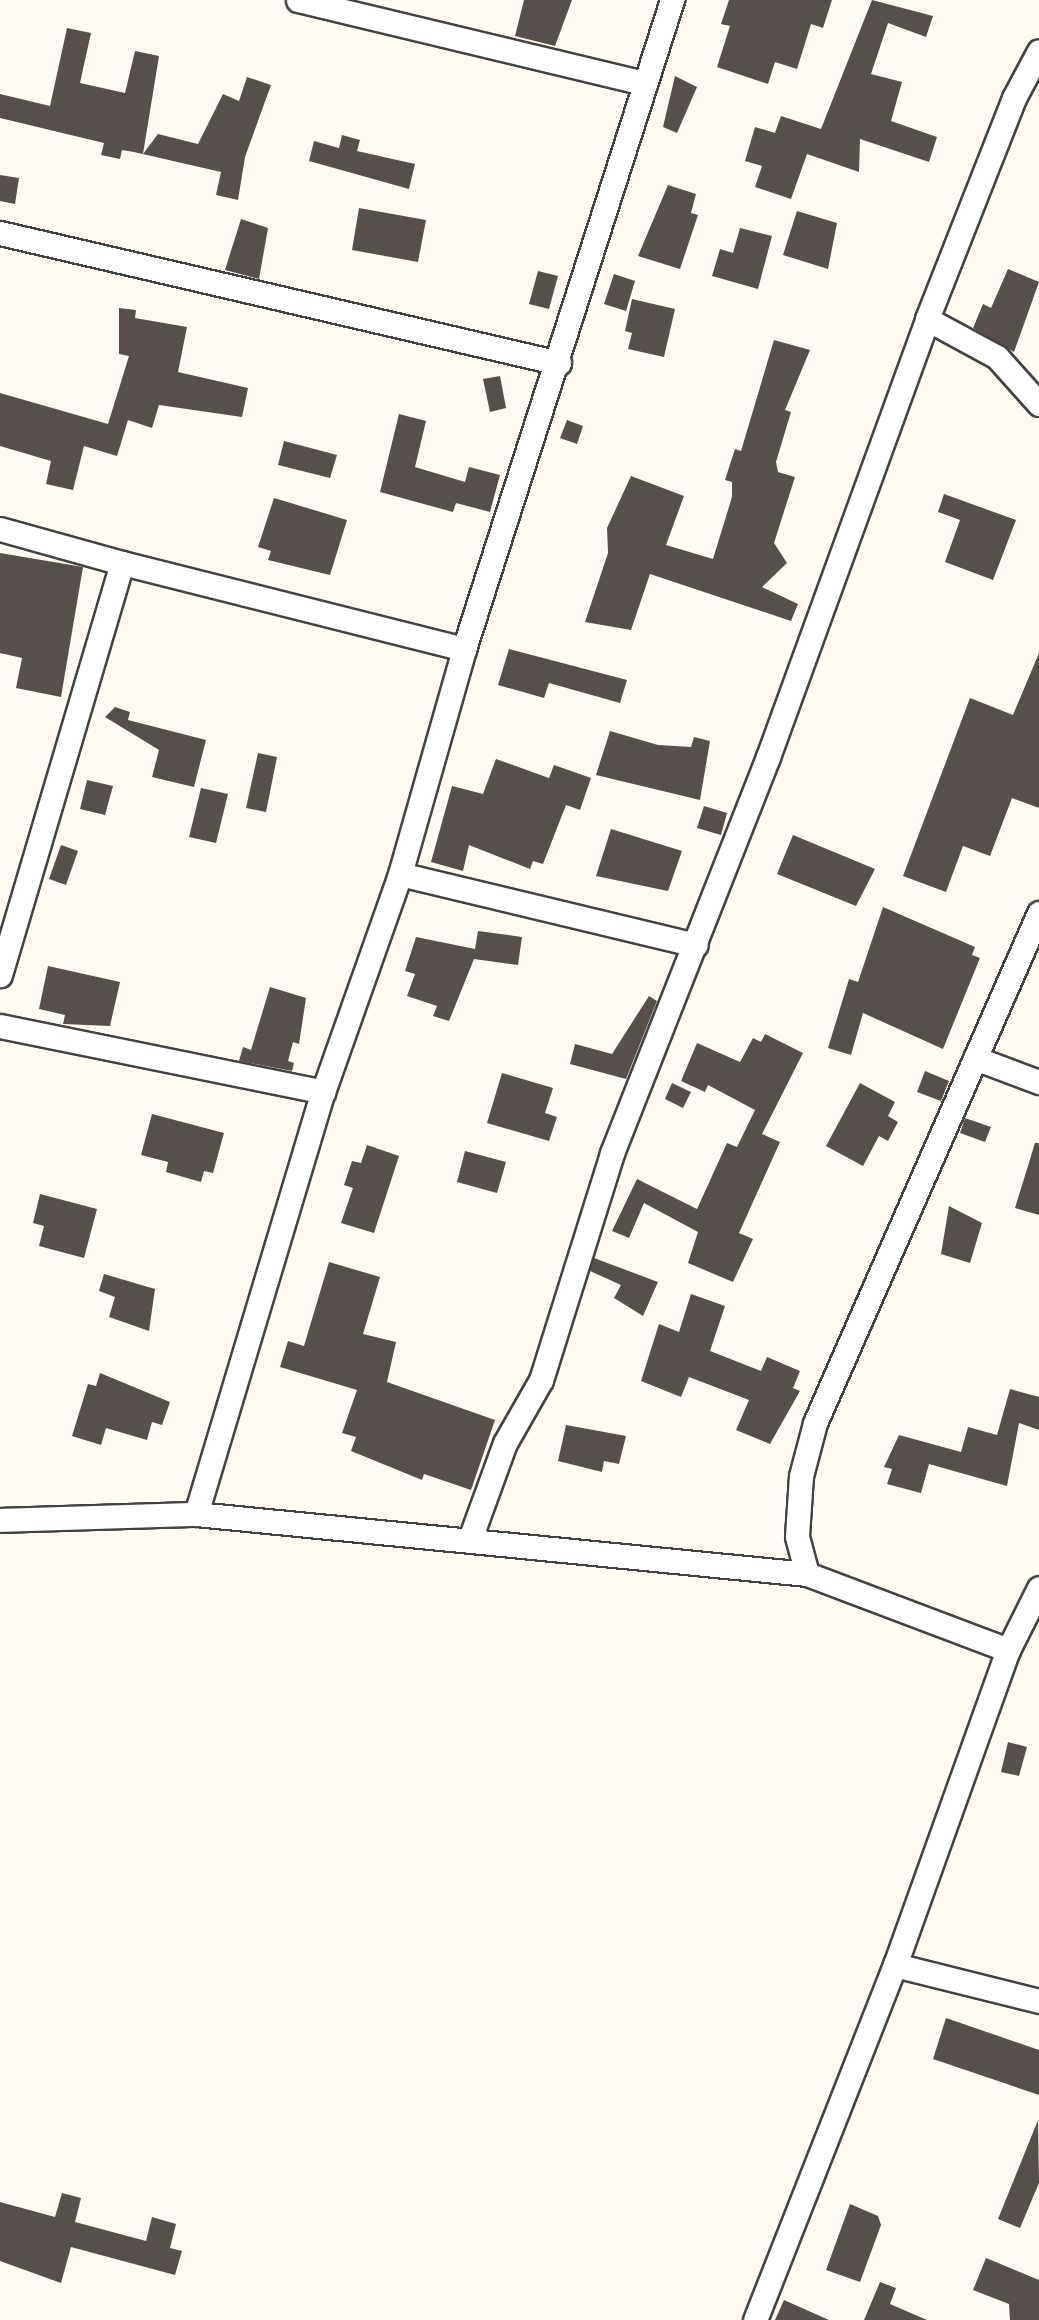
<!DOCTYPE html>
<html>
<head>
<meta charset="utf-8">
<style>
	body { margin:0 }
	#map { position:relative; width:1039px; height:2320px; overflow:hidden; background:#fffaf2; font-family:"Libre Baskerville",serif }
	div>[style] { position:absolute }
	.building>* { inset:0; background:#584f4c }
	.roads { filter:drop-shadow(2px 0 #424242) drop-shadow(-2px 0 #424242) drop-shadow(0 2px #424242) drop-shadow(0 -2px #424242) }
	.minor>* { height:23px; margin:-11.5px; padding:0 11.5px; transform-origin:11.5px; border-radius:11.5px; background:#fff }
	span { translate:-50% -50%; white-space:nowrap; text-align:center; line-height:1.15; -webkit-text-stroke:7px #fff; paint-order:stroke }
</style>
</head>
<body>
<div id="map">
	<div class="building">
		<i style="clip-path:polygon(524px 0,572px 0,555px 46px,515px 36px)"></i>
		<i style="clip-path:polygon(729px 0,832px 0,823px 28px,811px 24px,797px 69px,775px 62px,768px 84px,717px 67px,730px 26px,721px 24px)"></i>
		<i style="clip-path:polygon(872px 0,933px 16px,926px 37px,888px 23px,871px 74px,902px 82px,891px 121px,937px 137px,929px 162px,860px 139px,859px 172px,807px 154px,791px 199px,755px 187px,762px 166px,745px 161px,755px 127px,775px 133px,781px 116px,821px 129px)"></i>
		<i style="clip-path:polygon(67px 28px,91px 33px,80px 83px,125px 93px,135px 51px,159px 56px,143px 154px,158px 134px,198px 144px,223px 94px,239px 101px,247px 77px,271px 85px,245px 157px,238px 200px,216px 195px,221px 172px,134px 152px,122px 150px,120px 159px,101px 155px,104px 143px,0 118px,0 94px,50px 106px)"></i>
		<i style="clip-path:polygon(675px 76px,697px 87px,677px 133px,663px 127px)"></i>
		<i style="clip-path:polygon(342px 135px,360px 140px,357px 151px,415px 164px,409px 189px,309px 161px,314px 141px,339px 148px)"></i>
		<i style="clip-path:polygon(0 175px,19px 178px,15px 204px,0 201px)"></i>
		<i style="clip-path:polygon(668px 185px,696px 194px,691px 213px,698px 215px,680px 269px,638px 256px)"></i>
		<i style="clip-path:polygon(359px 208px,426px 220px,418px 262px,352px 250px)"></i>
		<i style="clip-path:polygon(797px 211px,837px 223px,828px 269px,783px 255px)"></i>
		<i style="clip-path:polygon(241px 219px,268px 228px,259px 279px,225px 270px)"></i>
		<i style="clip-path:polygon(740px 228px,772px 236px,758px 289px,712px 276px,720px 249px,733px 253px)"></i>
		<i style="clip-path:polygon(1008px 269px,1039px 282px,1014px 352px,973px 328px,983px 304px,991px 308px)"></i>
		<i style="clip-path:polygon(538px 271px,558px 276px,549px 309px,529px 304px)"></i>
		<i style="clip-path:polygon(614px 274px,635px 281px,626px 311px,604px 304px)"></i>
		<i style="clip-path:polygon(632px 299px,675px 309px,664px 357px,628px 349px,632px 333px,625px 331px)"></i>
		<i style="clip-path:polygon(119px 308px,136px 310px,135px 318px,187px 327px,178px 372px,248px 388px,242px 417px,159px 405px,152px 428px,128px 420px,117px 456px,84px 446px,73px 490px,46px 484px,51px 461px,0 446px,0 393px,108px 424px,129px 356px,119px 354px)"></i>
		<i style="clip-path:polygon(774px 340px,810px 350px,785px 410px,791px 412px,776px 462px,778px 472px,795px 477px,774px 543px,787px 563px,762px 587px,798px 604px,791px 621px,650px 574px,631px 630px,585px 622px,608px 553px,607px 528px,631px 476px,684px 496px,666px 545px,713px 559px,732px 497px,732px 482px,725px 480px,735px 449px,741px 451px)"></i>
		<i style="clip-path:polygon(500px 376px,506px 408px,490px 412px,483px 379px)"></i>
		<i style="clip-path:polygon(399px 414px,426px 421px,415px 467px,465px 482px,469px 467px,500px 475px,490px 512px,456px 503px,453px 512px,380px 492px)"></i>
		<i style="clip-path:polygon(567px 420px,583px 426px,577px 444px,560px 438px)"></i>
		<i style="clip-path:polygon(284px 441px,337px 455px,330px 478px,278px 465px)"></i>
		<i style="clip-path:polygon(944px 494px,1016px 520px,993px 580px,945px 562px,960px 520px,938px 512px)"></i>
		<i style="clip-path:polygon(274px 498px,347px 520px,330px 575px,268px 560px,271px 551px,258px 547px)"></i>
		<i style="clip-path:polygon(0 553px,83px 567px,61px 697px,16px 688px,22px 658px,0 653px)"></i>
		<i style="clip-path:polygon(509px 649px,627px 680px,620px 703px,549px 683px,544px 698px,498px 685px)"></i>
		<i style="clip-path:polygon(1039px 653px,1039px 808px,1012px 798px,990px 856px,963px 846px,946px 892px,903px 876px,970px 698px,1013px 715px)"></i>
		<i style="clip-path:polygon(115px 707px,130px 712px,128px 720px,206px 740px,194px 787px,152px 777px,159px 750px,105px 717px)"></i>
		<i style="clip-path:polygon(610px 731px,658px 745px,691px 747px,694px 737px,710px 741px,700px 800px,596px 775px)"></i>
		<i style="clip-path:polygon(258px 753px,277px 757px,266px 812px,246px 808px)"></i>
		<i style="clip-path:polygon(496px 759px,549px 778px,554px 765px,591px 778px,580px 810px,566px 805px,543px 864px,533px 861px,530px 869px,469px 845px,463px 871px,431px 862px,452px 786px,483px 794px)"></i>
		<i style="clip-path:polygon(87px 780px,113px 786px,105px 815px,80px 809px)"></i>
		<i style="clip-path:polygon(201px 788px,228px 794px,216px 843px,189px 837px)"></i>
		<i style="clip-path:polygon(704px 806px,727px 813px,721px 835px,697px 828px)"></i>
		<i style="clip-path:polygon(611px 829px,682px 851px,668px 891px,596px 876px)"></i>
		<i style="clip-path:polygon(793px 835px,875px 869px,856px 906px,777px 874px)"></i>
		<i style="clip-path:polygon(61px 845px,78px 851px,66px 885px,49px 879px)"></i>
		<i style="clip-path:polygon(883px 907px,975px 947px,972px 955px,980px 958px,943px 1049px,863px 1013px,851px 1055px,828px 1048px,849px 979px,858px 982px)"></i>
		<i style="clip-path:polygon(478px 931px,522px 937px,518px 965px,474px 959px,449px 1021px,433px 1016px,437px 1006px,407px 996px,415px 974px,405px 971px,416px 937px,475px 949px)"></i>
		<i style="clip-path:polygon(48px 966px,120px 982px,110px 1026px,63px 1024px,65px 1015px,39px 1009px)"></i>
		<i style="clip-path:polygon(270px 987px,306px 998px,299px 1044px,293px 1042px,288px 1061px,294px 1063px,292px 1071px,239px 1061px,243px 1047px,251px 1050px)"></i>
		<i style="clip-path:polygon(649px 996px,657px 1001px,626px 1079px,570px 1064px,575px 1044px,612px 1054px)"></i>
		<i style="clip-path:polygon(765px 1034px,803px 1053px,762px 1134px,780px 1142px,739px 1233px,753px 1239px,733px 1282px,688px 1263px,698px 1232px,644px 1203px,629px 1238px,612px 1231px,637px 1179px,697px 1209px,727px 1143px,737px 1147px,755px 1110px,708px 1085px,705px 1092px,681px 1081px,697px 1043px,740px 1062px,753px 1038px,761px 1042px)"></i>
		<i style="clip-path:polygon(925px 1071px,949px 1081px,941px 1101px,917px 1092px)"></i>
		<i style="clip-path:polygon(502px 1073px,553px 1088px,545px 1113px,557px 1117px,549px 1141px,487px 1123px)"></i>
		<i style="clip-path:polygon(672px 1083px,691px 1092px,683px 1108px,665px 1099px)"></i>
		<i style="clip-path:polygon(860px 1083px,895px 1102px,888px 1116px,898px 1122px,888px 1141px,879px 1136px,863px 1166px,826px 1146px)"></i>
		<i style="clip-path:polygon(152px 1114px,224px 1133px,213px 1173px,204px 1171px,201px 1182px,166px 1172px,168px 1162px,141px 1155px)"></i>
		<i style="clip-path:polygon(965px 1118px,991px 1127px,985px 1142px,960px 1133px)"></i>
		<i style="clip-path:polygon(1035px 1143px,1039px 1143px,1039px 1215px,1015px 1208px)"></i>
		<i style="clip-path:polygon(367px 1145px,399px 1156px,374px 1233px,341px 1223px,353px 1188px,344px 1185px,352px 1161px,361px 1163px)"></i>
		<i style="clip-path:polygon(465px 1151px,506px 1162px,497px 1193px,457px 1182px)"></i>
		<i style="clip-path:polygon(40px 1194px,97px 1209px,84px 1258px,39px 1246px,44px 1226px,33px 1223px)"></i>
		<i style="clip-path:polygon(949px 1206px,982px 1223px,970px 1263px,941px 1254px)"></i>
		<i style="clip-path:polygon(594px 1258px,658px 1282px,643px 1316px,614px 1298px,621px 1285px,590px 1271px)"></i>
		<i style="clip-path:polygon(329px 1262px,380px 1277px,363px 1334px,396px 1342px,387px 1382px,495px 1420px,471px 1490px,424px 1474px,422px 1480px,351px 1451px,356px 1437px,342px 1433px,357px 1390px,280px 1367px,288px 1341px,304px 1346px)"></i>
		<i style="clip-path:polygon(104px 1274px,155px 1289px,149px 1331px,109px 1317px,115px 1297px,99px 1291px)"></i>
		<i style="clip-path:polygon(691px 1294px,725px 1306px,710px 1351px,761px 1371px,767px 1357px,800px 1371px,793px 1388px,800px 1391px,770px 1444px,736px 1430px,749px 1400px,689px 1377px,681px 1397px,641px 1381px,659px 1324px,679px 1332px)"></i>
		<i style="clip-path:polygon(100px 1373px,170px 1402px,162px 1425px,152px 1422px,147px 1440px,106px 1428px,101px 1445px,72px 1436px,88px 1384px,96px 1386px)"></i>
		<i style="clip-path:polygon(1010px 1389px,1039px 1397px,1039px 1430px,1019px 1423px,1007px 1486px,929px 1464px,921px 1493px,887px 1484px,892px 1469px,884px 1467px,899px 1435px,961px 1452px,968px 1427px,997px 1435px)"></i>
		<i style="clip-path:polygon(566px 1425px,626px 1436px,619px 1464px,604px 1461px,602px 1472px,558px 1461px)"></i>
		<i style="clip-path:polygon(1008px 1742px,1027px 1747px,1019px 1776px,1001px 1772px)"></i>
		<i style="clip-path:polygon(946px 2018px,1039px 2050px,1039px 2095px,933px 2059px)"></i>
		<i style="clip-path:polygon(1038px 2120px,1039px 2183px,1020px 2228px,998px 2219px)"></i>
		<i style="clip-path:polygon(62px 2193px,81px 2198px,75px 2222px,146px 2241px,152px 2217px,176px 2224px,170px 2248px,182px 2251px,175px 2275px,71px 2247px,61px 2283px,0 2261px,0 2202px,55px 2217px)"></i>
		<i style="clip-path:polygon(850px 2204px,878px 2216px,881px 2225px,860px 2282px,826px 2270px)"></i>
		<i style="clip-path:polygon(986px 2258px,1039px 2280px,1039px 2320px,1010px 2320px,1009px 2304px,973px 2290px)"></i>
		<i style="clip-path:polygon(880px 2282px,896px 2288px,890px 2304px,927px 2320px,864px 2320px)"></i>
		<i style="clip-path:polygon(784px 2300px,829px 2320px,775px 2320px)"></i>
	</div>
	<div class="roads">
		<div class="minor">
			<i style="left:298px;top:0;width:357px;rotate:13.5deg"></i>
			<i style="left:0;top:233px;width:574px;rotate:13.09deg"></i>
			<i style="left:927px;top:319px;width:80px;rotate:28.5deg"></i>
			<i style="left:997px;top:357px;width:63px;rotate:48.2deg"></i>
			<i style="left:0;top:529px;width:127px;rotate:15.6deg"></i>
			<i style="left:122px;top:563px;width:430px;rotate:106.5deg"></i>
			<i style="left:122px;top:563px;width:353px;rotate:14.1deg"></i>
			<i style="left:400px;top:874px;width:304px;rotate:13.5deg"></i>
			<i style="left:0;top:1026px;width:330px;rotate:11.5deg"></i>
			<i style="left:975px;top:1058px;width:68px;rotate:20.6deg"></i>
			<i style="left:196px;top:1514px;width:441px;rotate:-73.3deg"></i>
			<i style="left:323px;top:1092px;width:231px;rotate:-70.5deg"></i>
			<i style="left:400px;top:874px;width:234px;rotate:-74.1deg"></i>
			<i style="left:464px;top:649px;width:682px;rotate:-72.23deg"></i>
			<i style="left:0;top:1520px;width:196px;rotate:-1.8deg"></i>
			<i style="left:196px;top:1514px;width:614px;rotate:5.61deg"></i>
			<i style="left:807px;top:1574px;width:215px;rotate:20.7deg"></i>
			<i style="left:470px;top:1539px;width:102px;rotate:-70deg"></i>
			<i style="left:505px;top:1443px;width:73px;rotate:-60.3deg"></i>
			<i style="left:541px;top:1380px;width:238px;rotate:-72.6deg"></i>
			<i style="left:612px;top:1153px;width:426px;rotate:-68.5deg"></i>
			<i style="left:768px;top:757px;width:466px;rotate:-70deg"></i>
			<i style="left:927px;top:319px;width:238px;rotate:-68.5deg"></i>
			<i style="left:1014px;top:98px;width:53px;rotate:-62deg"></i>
			<i style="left:807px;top:1574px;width:39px;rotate:-105deg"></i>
			<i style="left:797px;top:1536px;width:60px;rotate:-86.2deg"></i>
			<i style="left:801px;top:1476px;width:55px;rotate:-75.2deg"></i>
			<i style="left:815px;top:1423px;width:557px;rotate:-66.29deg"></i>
			<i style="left:895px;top:1965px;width:148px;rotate:14deg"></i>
			<i style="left:755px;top:2320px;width:382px;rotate:-68.5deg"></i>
			<i style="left:895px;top:1965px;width:335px;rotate:-70.3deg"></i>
			<i style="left:1008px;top:1650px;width:69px;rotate:-63.4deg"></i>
		</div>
	</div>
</div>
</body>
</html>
